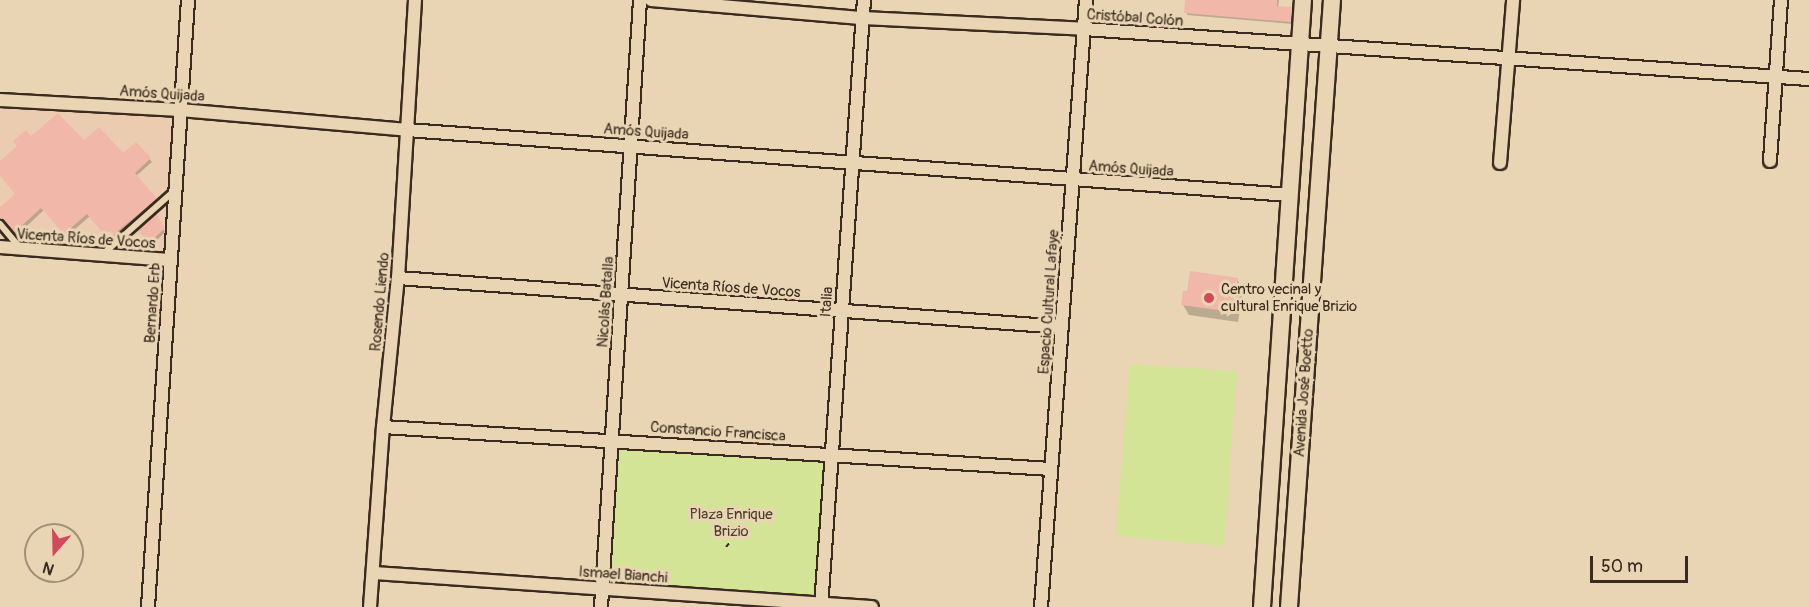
<!DOCTYPE html>
<html>
<head>
<meta charset="utf-8">
<style>
	body { margin:0 }
	#map { position:relative; width:1809px; height:607px; overflow:hidden; background:#e9d5b3; font-family:Pangolin,sans-serif }
	div>[style] { position:absolute }
	.built>* { inset:0; background:#ebccb0 }
	.green>* { inset:0; background:#d4e497 }
	.shadow>* { inset:0; background:#0003 }
	.building>* { inset:0; background:#f1b7a9 }
	.path>* { height:2px; margin-top:-1px; transform-origin:0; background:repeating-linear-gradient(90deg,#3b2a1e 0 4.5px,transparent 0 9px) }
	.roads { filter:drop-shadow(2px 0 #3b2a1e) drop-shadow(-2px 0 #3b2a1e) drop-shadow(0 2px #3b2a1e) drop-shadow(0 -2px #3b2a1e) }
	.lane>* { height:6px; margin:-3px; padding:0 3px; transform-origin:3px; border-radius:3px; background:#e9d5b3 }
	.street>* { height:12px; margin:-6px; padding:0 6px; transform-origin:6px; border-radius:6px; background:#e9d5b3 }
	.secondary>* { height:16px; margin:-8px; padding:0 8px; transform-origin:8px; border-radius:8px; background:#e9d5b3 }
	.dots>* { width:16px; height:16px; translate:-50% -50%; box-sizing:border-box; border:3px solid #e9d5b3; border-radius:50% }
	span { translate:-50% -50%; white-space:nowrap; text-align:center; line-height:1.15; -webkit-text-stroke:6px #e9d5b3; paint-order:stroke }
	.street-label { font-size:15px; color:#3b2a1e }
	.poi-label { font-size:15px; color:#3b2a1e }
	.left { translate:0 -50%; text-align:left }
	.park-label { font-size:15px; color:#4a3d2a }
	.north { position:absolute; left:24px; top:523px; width:60px; height:60px; box-sizing:border-box; background:#e9d5b3; border:2px solid #a39177; border-radius:50%; rotate:200deg; font-size:16px; font-weight:700; line-height:24px; text-align:center; color:#3b2a1e }
	.north::after { content:''; display:block; margin:auto; width:21px; height:27px; background:#d1495b; clip-path:polygon(50% 0,100% 100%,50% 72%,0 100%) }
	.scale { position:absolute; left:1590px; top:556px; width:98px; height:27px; box-sizing:border-box; border:3px solid #3b2a1e; border-top:0; padding-left:8px; font-size:18px; line-height:21px; white-space:nowrap; color:#3b2a1e; -webkit-text-stroke:4px #e9d5b3; paint-order:stroke }
</style>
</head>
<body>
<div id="map">
	<div class="built">
		<i style="clip-path:polygon(0 104px,174px 115px,165px 253px,0 242px)"></i>
	</div>
	<div class="green">
		<i style="clip-path:polygon(1130px 364px,1237px 371px,1224px 546px,1116px 536px)"></i>
		<i style="clip-path:polygon(614px 443px,827px 457px,817px 601px,606px 586px)"></i>
	</div>
	<div class="shadow">
		<i style="clip-path:polygon(1187px 0,1279px 0,1278px 8px,1291px 9px,1293px 12px,1292px 24px,1187px 15px)"></i>
		<i style="clip-path:polygon(31px 138px,84px 142px,123px 155px,136px 144px,152px 162px,136px 176px,157px 203px,111px 241px,90px 216px,67px 236px,44px 210px,17px 235px,2px 218px,17px 195px,0 175px,0 163px)"></i>
		<i style="clip-path:polygon(156px 216px,165px 232px,152px 245px,141px 233px)"></i>
		<i style="clip-path:polygon(1237px 279px,1243px 290px,1238px 322px,1189px 315px,1183px 305px,1188px 293px)"></i>
	</div>
	<div class="building">
		<i style="clip-path:polygon(1185px 0,1277px 0,1277px 6px,1292px 7px,1291px 22px,1184px 13px)"></i>
		<i style="clip-path:polygon(58px 113px,84px 140px,99px 127px,123px 153px,136px 142px,151px 158px,135px 173px,157px 199px,108px 239px,87px 214px,64px 234px,41px 208px,14px 233px,0 217px,0 207px,15px 194px,0 176px,0 161px,17px 146px,13px 141px,26px 130px,31px 136px)"></i>
		<i style="clip-path:polygon(156px 214px,165px 228px,149px 243px,138px 230px)"></i>
		<i style="clip-path:polygon(1190px 271px,1238px 278px,1233px 312px,1181px 305px,1183px 291px,1187px 291px)"></i>
	</div>
	<div class="path">
		<i style="left:742px;top:532px;width:7px;rotate:-27deg"></i>
		<i style="left:726px;top:547px;width:8px;rotate:-50deg"></i>
	</div>
	<div class="roads">
		<div class="lane">
			<i style="left:0;top:224px;width:31px;rotate:50deg"></i>
			<i style="left:103px;top:254px;width:95px;rotate:-41.6deg"></i>
		</div>
		<div class="street">
			<i style="left:651px;top:0;width:213px;rotate:4.9deg"></i>
			<i style="left:863px;top:18px;width:221px;rotate:2.8deg"></i>
			<i style="left:1084px;top:29px;width:727px;rotate:3.95deg"></i>
			<i style="left:0;top:100px;width:180px;rotate:3.2deg"></i>
			<i style="left:180px;top:110px;width:228px;rotate:5deg"></i>
			<i style="left:407px;top:130px;width:885px;rotate:4.21deg"></i>
			<i style="left:1770px;top:161px;width:161px;rotate:-86.1deg"></i>
			<i style="left:1500px;top:163px;width:164px;rotate:-85.4deg"></i>
			<i style="left:0;top:247px;width:170px;rotate:4.4deg"></i>
			<i style="left:398px;top:278px;width:666px;rotate:4.22deg"></i>
			<i style="left:383px;top:427px;width:669px;rotate:3.6deg"></i>
			<i style="left:373px;top:573px;width:500px;rotate:3.9deg"></i>
			<i style="left:148px;top:607px;width:608px;rotate:-86.23deg"></i>
			<i style="left:370px;top:607px;width:180px;rotate:-85.9deg"></i>
			<i style="left:383px;top:427px;width:150px;rotate:-84.3deg"></i>
			<i style="left:398px;top:278px;width:279px;rotate:-86.5deg"></i>
			<i style="left:601px;top:607px;width:608px;rotate:-86.32deg"></i>
			<i style="left:821px;top:607px;width:609px;rotate:-85.95deg"></i>
			<i style="left:1041px;top:607px;width:609px;rotate:-85.76deg"></i>
		</div>
		<div class="secondary">
			<i style="left:1262px;top:607px;width:608px;rotate:-86.14deg"></i>
			<i style="left:1289px;top:607px;width:609px;rotate:-85.95deg"></i>
		</div>
	</div>
	<div class="dots">
		<i style="left:1209px;top:298px;background:#d1495b"></i>
	</div>
	<div class="street-label">
		<span style="left:1135px;top:18px;rotate:4deg">Cristóbal Colón</span>
		<span style="left:162px;top:94px;rotate:4deg">Amós Quijada</span>
		<span style="left:646px;top:132px;rotate:4deg">Amós Quijada</span>
		<span style="left:1131px;top:169px;rotate:4deg">Amós Quijada</span>
		<span style="left:86px;top:239px;rotate:4deg">Vicenta Ríos de Vocos</span>
		<span style="left:731px;top:288px;rotate:4deg">Vicenta Ríos de Vocos</span>
		<span style="left:380px;top:302px;rotate:-85deg">Rosendo Liendo</span>
		<span style="left:606px;top:302px;rotate:-86deg">Nicolás Batalla</span>
		<span style="left:827px;top:302px;rotate:-86deg">Italia</span>
		<span style="left:1049px;top:302px;rotate:-86deg">Espacio Cultural Lafaye</span>
		<span style="left:153px;top:303px;rotate:-86deg">Bernardo Erb</span>
		<span style="left:1304px;top:393px;rotate:-86deg">Avenida José Boetto</span>
		<span style="left:718px;top:432px;rotate:4deg">Constancio Francisca</span>
		<span style="left:623px;top:575px;rotate:4deg">Ismael Bianchi</span>
	</div>
	<div class="poi-label">
		<span class="left" style="left:1221px;top:298px">Centro vecinal y<br>cultural Enrique Brizio</span>
	</div>
	<div class="park-label">
		<span style="left:731px;top:523px">Plaza Enrique<br>Brizio</span>
	</div>
	<div class="north">N</div>
	<div class="scale">50 m</div>
</div>
</body>
</html>
